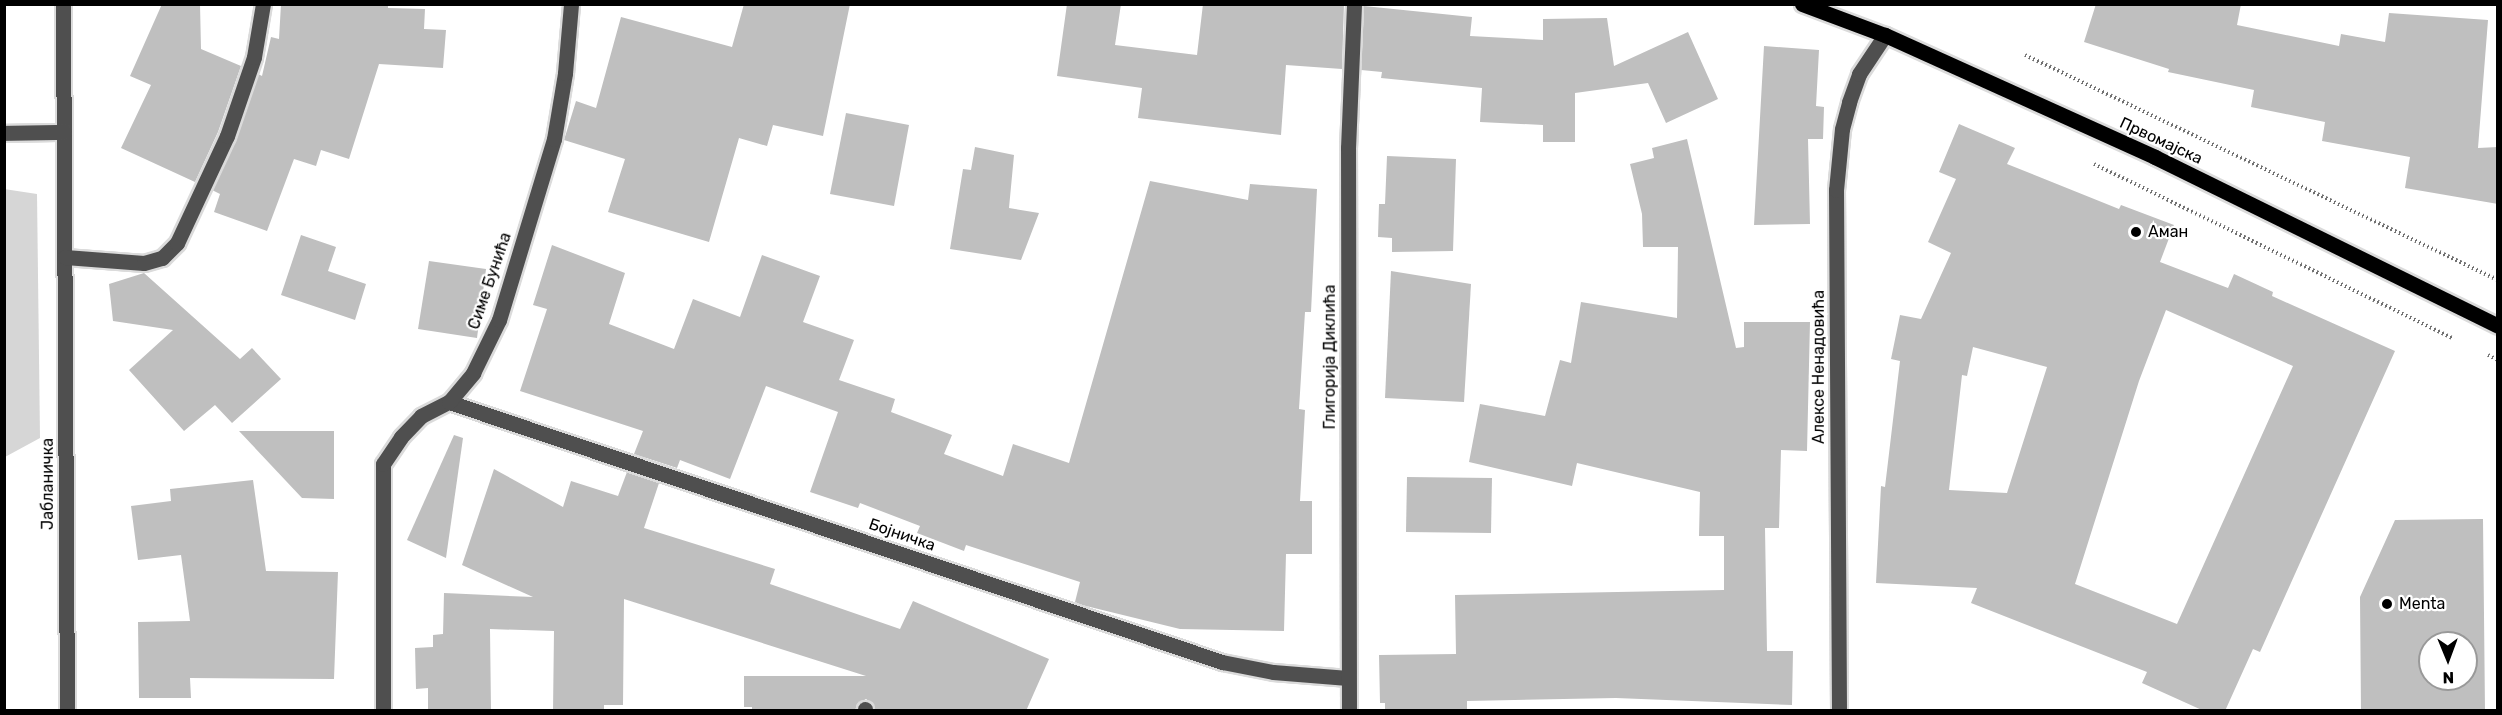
<!DOCTYPE html>
<html>
<head>
<meta charset="utf-8">
<style>
	body { margin:0 }
	#map { position:relative; width:2502px; height:715px; overflow:hidden; background:#fff; font-family:Rubik,sans-serif }
	div>[style] { position:absolute }
	.green>* { inset:0; background:#d6d6d6 }
	.building>* { inset:0; background:#bfbfbf }
	.path>* { height:4px; margin-top:-2px; transform-origin:0; background:repeating-linear-gradient(90deg,#717171 0 1.5px,transparent 0 4.5px) }
	.roads { filter:drop-shadow(2px 0 #dbdbdb) drop-shadow(-2px 0 #dbdbdb) drop-shadow(0 2px #dbdbdb) drop-shadow(0 -2px #dbdbdb) }
	.minor>* { height:15px; margin:-7.5px; padding:0 7.5px; transform-origin:7.5px; border-radius:7.5px; background:#4f4f4f }
	.major>* { height:15px; margin:-7.5px; padding:0 7.5px; transform-origin:7.5px; border-radius:7.5px; background:#000 }
	.dots>* { width:16px; height:16px; translate:-50% -50%; box-sizing:border-box; border:3px solid #fff; border-radius:50% }
	span { translate:-50% -50%; white-space:nowrap; text-align:center; line-height:1.15; -webkit-text-stroke:4.5px #fff; paint-order:stroke }
	.street-label { font-size:16px; color:#000 }
	.poi-label { font-size:16px; color:#000 }
	.left { translate:0 -50%; text-align:left }
	.frame { position:absolute; inset:0; border:6px solid #000; pointer-events:none }
	.north { position:absolute; left:2418px; top:631px; width:60px; height:60px; box-sizing:border-box; background:#fff; border:2px solid #999; border-radius:50%; rotate:179deg; font-size:16px; font-weight:700; line-height:24px; text-align:center; color:#000 }
	.north::after { content:''; display:block; margin:auto; width:21px; height:27px; background:#000; clip-path:polygon(50% 0,100% 100%,50% 72%,0 100%) }
</style>
</head>
<body>
<div id="map">
	<div class="green">
		<i style="clip-path:polygon(4px 189px,37px 194px,40px 438px,5px 457px)"></i>
	</div>
	<div class="building">
		<i style="clip-path:polygon(162px 4px,200px 4px,201px 49px,241px 66px,218px 132px,195px 182px,121px 148px,151px 85px,130px 76px)"></i>
		<i style="clip-path:polygon(281px 4px,388px 4px,388px 8px,425px 9px,424px 29px,446px 30px,443px 68px,379px 64px,349px 159px,321px 150px,316px 166px,294px 159px,267px 231px,214px 212px,220px 194px,212px 190px,236px 139px,258px 74px,262px 76px,271px 37px,279px 39px)"></i>
		<i style="clip-path:polygon(744px 4px,850px 4px,823px 136px,773px 125px,767px 146px,739px 138px,709px 242px,608px 212px,625px 159px,564px 140px,576px 101px,596px 108px,621px 17px,732px 47px)"></i>
		<i style="clip-path:polygon(1067px 4px,1121px 4px,1115px 45px,1197px 55px,1203px 4px,1344px 4px,1342px 69px,1286px 65px,1281px 135px,1138px 118px,1142px 88px,1057px 76px)"></i>
		<i style="clip-path:polygon(2096px 4px,2241px 4px,2237px 25px,2339px 46px,2341px 34px,2385px 42px,2389px 13px,2488px 20px,2478px 148px,2498px 147px,2498px 204px,2405px 188px,2410px 157px,2322px 141px,2325px 122px,2251px 107px,2254px 90px,2168px 72px,2169px 69px,2084px 42px)"></i>
		<i style="clip-path:polygon(1364px 6px,1472px 17px,1470px 36px,1543px 40px,1543px 19px,1607px 18px,1614px 66px,1688px 32px,1718px 99px,1666px 123px,1648px 83px,1575px 93px,1575px 142px,1543px 142px,1543px 125px,1480px 122px,1482px 88px,1381px 78px,1382px 72px,1361px 70px)"></i>
		<i style="clip-path:polygon(1764px 46px,1819px 50px,1816px 106px,1824px 107px,1823px 139px,1808px 139px,1810px 224px,1754px 225px)"></i>
		<i style="clip-path:polygon(846px 113px,909px 125px,894px 206px,830px 194px)"></i>
		<i style="clip-path:polygon(evenodd,1959px 124px,2015px 148px,2007px 164px,2119px 209px,2121px 205px,2174px 225px,2160px 262px,2228px 288px,2234px 274px,2273px 292px,2272px 296px,2395px 351px,2260px 652px,2253px 649px,2225px 711px,2204px 711px,2142px 683px,2147px 672px,1971px 603px,1977px 588px,1876px 583px,1881px 486px,1885px 487px,1900px 361px,1891px 359px,1900px 315px,1921px 319px,1951px 253px,1928px 242px,1956px 179px,1939px 172px,1959px 124px,2166px 310px,2293px 366px,2177px 624px,2075px 584px,2139px 381px,2166px 310px,1959px 124px,1973px 347px,2047px 367px,2007px 493px,1949px 490px,1962px 375px,1967px 376px,1973px 347px)"></i>
		<i style="clip-path:polygon(1687px 139px,1736px 348px,1744px 347px,1744px 322px,1810px 322px,1807px 451px,1781px 450px,1779px 528px,1765px 528px,1767px 651px,1793px 651px,1792px 705px,1616px 698px,1467px 701px,1467px 711px,1385px 711px,1385px 703px,1380px 703px,1379px 655px,1456px 654px,1455px 595px,1724px 590px,1724px 536px,1699px 536px,1700px 492px,1577px 463px,1572px 486px,1469px 462px,1480px 404px,1545px 416px,1560px 360px,1571px 363px,1581px 302px,1677px 318px,1678px 247px,1643px 247px,1642px 214px,1630px 164px,1654px 158px,1652px 148px)"></i>
		<i style="clip-path:polygon(975px 147px,1014px 155px,1009px 208px,1039px 213px,1021px 260px,950px 249px,963px 169px,971px 170px)"></i>
		<i style="clip-path:polygon(1387px 156px,1456px 159px,1453px 251px,1392px 252px,1392px 238px,1378px 237px,1379px 204px,1385px 204px)"></i>
		<i style="clip-path:polygon(1150px 181px,1248px 200px,1250px 184px,1317px 189px,1311px 312px,1305px 312px,1299px 409px,1305px 410px,1300px 501px,1312px 501px,1312px 554px,1286px 554px,1284px 631px,1180px 629px,1082px 605px,1075px 602px,1080px 582px,966px 545px,964px 551px,917px 533px,920px 526px,860px 503px,858px 508px,810px 492px,838px 412px,766px 386px,730px 479px,680px 460px,677px 468px,634px 454px,643px 431px,520px 391px,547px 309px,533px 305px,552px 245px,625px 273px,609px 324px,674px 349px,693px 299px,740px 317px,762px 255px,820px 276px,803px 322px,854px 340px,839px 380px,895px 399px,891px 412px,952px 435px,944px 454px,1003px 476px,1013px 444px,1069px 463px)"></i>
		<i style="clip-path:polygon(301px 235px,336px 247px,328px 271px,366px 284px,355px 320px,281px 295px)"></i>
		<i style="clip-path:polygon(429px 261px,486px 269px,477px 338px,418px 329px)"></i>
		<i style="clip-path:polygon(1391px 271px,1471px 284px,1464px 402px,1385px 398px)"></i>
		<i style="clip-path:polygon(144px 273px,240px 359px,252px 348px,281px 379px,232px 423px,215px 405px,184px 431px,129px 370px,173px 330px,113px 321px,109px 284px)"></i>
		<i style="clip-path:polygon(239px 431px,334px 431px,334px 499px,302px 498px)"></i>
		<i style="clip-path:polygon(454px 435px,463px 438px,446px 558px,407px 540px)"></i>
		<i style="clip-path:polygon(494px 469px,563px 507px,571px 481px,618px 496px,627px 472px,659px 483px,644px 528px,775px 569px,770px 584px,900px 629px,913px 601px,1049px 659px,1026px 711px,875px 711px,873px 704px,866px 699px,857px 704px,855px 711px,752px 711px,752px 707px,744px 707px,744px 676px,866px 676px,624px 599px,623px 705px,604px 705px,604px 711px,553px 711px,554px 631px,490px 629px,491px 711px,428px 711px,428px 688px,416px 689px,415px 648px,433px 647px,433px 635px,443px 634px,444px 593px,533px 597px,462px 565px)"></i>
		<i style="clip-path:polygon(1407px 477px,1492px 478px,1491px 533px,1406px 532px)"></i>
		<i style="clip-path:polygon(253px 480px,266px 571px,338px 572px,334px 679px,190px 678px,191px 698px,139px 698px,138px 622px,190px 621px,181px 555px,138px 560px,131px 506px,171px 501px,170px 489px)"></i>
		<i style="clip-path:polygon(evenodd,2483px 519px,2485px 711px,2361px 711px,2360px 597px,2395px 520px,2483px 519px,2430px 643px,2466px 643px,2466px 679px,2430px 679px,2430px 643px)"></i>
	</div>
	<div class="path">
		<i style="left:2025px;top:55px;width:524px;rotate:25.44deg"></i>
		<i style="left:2094px;top:164px;width:400px;rotate:25.9deg"></i>
		<i style="left:2488px;top:355px;width:11px;rotate:27deg"></i>
	</div>
	<div class="roads">
		<div class="minor">
			<i style="left:63px;top:4px;width:706px;rotate:89.68deg"></i>
			<i style="left:4px;top:133px;width:60px;rotate:-1deg"></i>
			<i style="left:65px;top:257px;width:79px;rotate:4.3deg"></i>
			<i style="left:144px;top:263px;width:19px;rotate:-16deg"></i>
			<i style="left:162px;top:258px;width:21px;rotate:-45deg"></i>
			<i style="left:177px;top:243px;width:118px;rotate:-65deg"></i>
			<i style="left:227px;top:136px;width:83px;rotate:-71.1deg"></i>
			<i style="left:254px;top:57px;width:54px;rotate:-80.4deg"></i>
			<i style="left:449px;top:402px;width:816px;rotate:18.59deg"></i>
			<i style="left:1222px;top:662px;width:52px;rotate:11.1deg"></i>
			<i style="left:1273px;top:672px;width:75px;rotate:4.6deg"></i>
			<i style="left:383px;top:710px;width:246px;rotate:-90deg"></i>
			<i style="left:383px;top:464px;width:32px;rotate:-56deg"></i>
			<i style="left:401px;top:437px;width:29px;rotate:-46deg"></i>
			<i style="left:421px;top:416px;width:31px;rotate:-27deg"></i>
			<i style="left:449px;top:402px;width:38px;rotate:-50deg"></i>
			<i style="left:473px;top:373px;width:59px;rotate:-63.9deg"></i>
			<i style="left:499px;top:320px;width:189px;rotate:-73.1deg"></i>
			<i style="left:554px;top:139px;width:67px;rotate:-80.5deg"></i>
			<i style="left:565px;top:73px;width:69px;rotate:-85deg"></i>
			<i style="left:865px;top:710px;width:1px;rotate:-90deg"></i>
			<i style="left:1349px;top:710px;width:562px;rotate:-90.1deg"></i>
			<i style="left:1348px;top:148px;width:144px;rotate:-87.6deg"></i>
			<i style="left:1839px;top:710px;width:520px;rotate:-90.33deg"></i>
			<i style="left:1836px;top:190px;width:61px;rotate:-84.4deg"></i>
			<i style="left:1842px;top:129px;width:28px;rotate:-75deg"></i>
			<i style="left:1849px;top:102px;width:30px;rotate:-70deg"></i>
			<i style="left:1859px;top:74px;width:47px;rotate:-56.3deg"></i>
		</div>
		<div class="major">
			<i style="left:1802px;top:4px;width:89px;rotate:20.5deg"></i>
			<i style="left:1885px;top:35px;width:296px;rotate:24.3deg"></i>
			<i style="left:2155px;top:157px;width:382px;rotate:26.2deg"></i>
		</div>
	</div>
	<div class="dots">
		<i style="left:2136px;top:232px;background:#000"></i>
		<i style="left:2387px;top:604px;background:#000"></i>
	</div>
	<div class="street-label">
		<span style="left:2161px;top:141px;rotate:25deg">Првомајска</span>
		<span style="left:490px;top:281px;rotate:-71deg">Симе Бунића</span>
		<span style="left:1330px;top:357px;rotate:-90deg">Глигорија Диклића</span>
		<span style="left:1819px;top:367px;rotate:-90deg">Алексе Ненадовића</span>
		<span style="left:48px;top:484px;rotate:-90deg">Јабланичка</span>
		<span style="left:902px;top:535px;rotate:19deg">Бојничка</span>
	</div>
	<div class="poi-label">
		<span class="left" style="left:2148px;top:232px">Аман</span>
		<span class="left" style="left:2399px;top:604px">Menta</span>
	</div>
	<div class="frame"></div>
	<div class="north">N</div>
</div>
</body>
</html>
